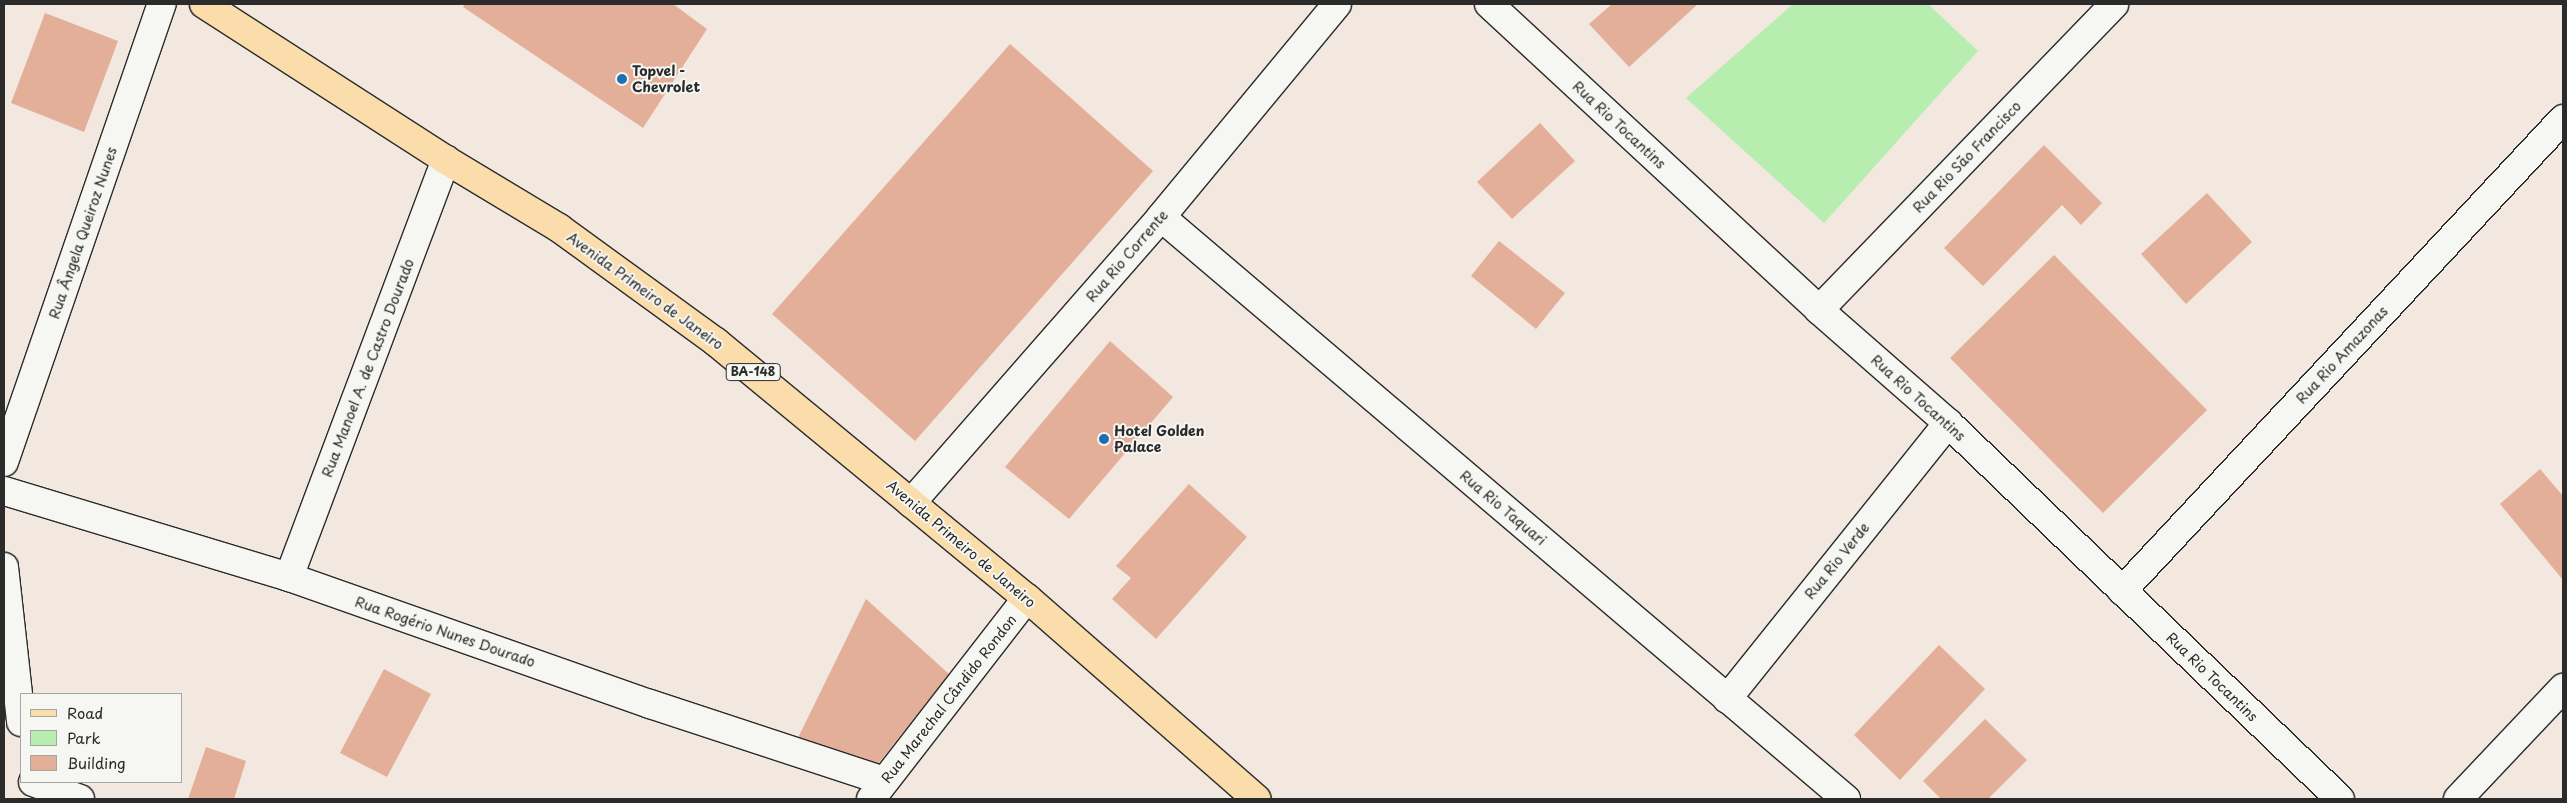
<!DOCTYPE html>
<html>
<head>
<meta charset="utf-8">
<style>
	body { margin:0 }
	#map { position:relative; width:2567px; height:803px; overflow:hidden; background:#f2e8e0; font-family:"Playpen Sans",sans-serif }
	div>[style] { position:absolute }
	.green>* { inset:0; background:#b7edaf }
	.building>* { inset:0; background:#e4af98 }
	.roads { filter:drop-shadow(1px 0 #2b2b2b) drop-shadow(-1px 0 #2b2b2b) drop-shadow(0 1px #2b2b2b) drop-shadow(0 -1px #2b2b2b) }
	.street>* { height:28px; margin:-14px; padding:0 14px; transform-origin:14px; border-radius:14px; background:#f6f6f2 }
	.primary>* { height:28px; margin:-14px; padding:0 14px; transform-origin:14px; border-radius:14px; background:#faddab }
	.dots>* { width:14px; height:14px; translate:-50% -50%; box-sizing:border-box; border:2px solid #f6f6f2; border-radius:50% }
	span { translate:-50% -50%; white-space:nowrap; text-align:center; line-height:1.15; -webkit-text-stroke:4px #f6f6f2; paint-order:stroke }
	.shield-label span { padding:1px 4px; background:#f6f6f2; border:1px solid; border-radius:4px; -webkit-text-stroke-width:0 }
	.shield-label { font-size:12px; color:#2b2b2b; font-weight:700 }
	.poi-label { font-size:14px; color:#2b2b2b; font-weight:700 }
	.left { translate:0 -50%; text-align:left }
	.street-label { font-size:14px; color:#2b2b2b }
	.frame { position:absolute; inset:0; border:5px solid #2b2b2b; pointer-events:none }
	.legend { position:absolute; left:20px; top:693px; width:162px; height:90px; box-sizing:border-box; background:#f6f6f2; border:1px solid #a5a5a2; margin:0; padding:6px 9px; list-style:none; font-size:15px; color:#2b2b2b }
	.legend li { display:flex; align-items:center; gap:10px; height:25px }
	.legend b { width:25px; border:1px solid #a5a5a2 }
</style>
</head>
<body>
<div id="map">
	<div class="green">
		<i style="clip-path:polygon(1793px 4px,1928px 4px,1978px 51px,1824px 223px,1686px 98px)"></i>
	</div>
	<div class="building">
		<i style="clip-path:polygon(465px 4px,673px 4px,707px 29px,643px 128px,463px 7px)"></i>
		<i style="clip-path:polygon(1612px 4px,1698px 4px,1629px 67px,1589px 24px)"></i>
		<i style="clip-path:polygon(45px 13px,118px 41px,84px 132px,11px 103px)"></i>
		<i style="clip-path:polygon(1010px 44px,1153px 171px,915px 441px,772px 314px)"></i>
		<i style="clip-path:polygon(1540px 123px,1575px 161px,1512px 219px,1477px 182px)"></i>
		<i style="clip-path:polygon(2044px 145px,2102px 203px,2081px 225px,2062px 205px,1983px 286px,1944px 248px)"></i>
		<i style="clip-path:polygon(2207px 193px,2252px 242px,2186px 304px,2141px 254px)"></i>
		<i style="clip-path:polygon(1499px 241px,1565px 293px,1536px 329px,1471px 276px)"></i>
		<i style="clip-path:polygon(2054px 255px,2207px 410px,2103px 513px,1950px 358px)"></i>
		<i style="clip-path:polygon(1110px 341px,1173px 397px,1069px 519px,1005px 467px)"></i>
		<i style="clip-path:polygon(2540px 469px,2563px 496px,2563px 580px,2500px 504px)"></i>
		<i style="clip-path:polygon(1189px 484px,1247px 537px,1156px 639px,1112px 599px,1131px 578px,1116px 566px)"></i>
		<i style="clip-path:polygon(866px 599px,949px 674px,874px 769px,794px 746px)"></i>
		<i style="clip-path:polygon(1939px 645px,1985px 689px,1900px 780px,1854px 735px)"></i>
		<i style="clip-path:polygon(384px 669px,431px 694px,387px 777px,340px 753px)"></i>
		<i style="clip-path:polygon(1985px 719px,2027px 760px,1988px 799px,1941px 799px,1923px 781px)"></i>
		<i style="clip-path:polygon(206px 747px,246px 761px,234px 799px,188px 799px)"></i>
	</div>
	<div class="roads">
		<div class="street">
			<i style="left:1489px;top:4px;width:450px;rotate:42.8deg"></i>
			<i style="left:1819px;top:310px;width:171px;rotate:41.2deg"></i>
			<i style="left:1948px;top:423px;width:543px;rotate:43.81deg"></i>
			<i style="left:1161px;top:217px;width:899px;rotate:40.35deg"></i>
			<i style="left:1819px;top:310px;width:425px;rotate:-46deg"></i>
			<i style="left:4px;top:462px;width:484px;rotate:-71deg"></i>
			<i style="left:4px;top:491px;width:298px;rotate:16.8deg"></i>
			<i style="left:289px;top:577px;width:383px;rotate:19.4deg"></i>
			<i style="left:650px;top:704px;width:246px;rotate:18.2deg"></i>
			<i style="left:911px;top:503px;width:380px;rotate:-48.8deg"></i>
			<i style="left:1161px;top:217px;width:276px;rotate:-50.4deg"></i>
			<i style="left:4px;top:567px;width:156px;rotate:83.7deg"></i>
			<i style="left:289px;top:577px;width:446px;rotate:-69.4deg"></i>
			<i style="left:2122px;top:591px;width:646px;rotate:-46.94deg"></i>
			<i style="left:1727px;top:699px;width:354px;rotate:-51.3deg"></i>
			<i style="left:33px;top:782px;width:50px;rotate:19.9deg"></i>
			<i style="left:871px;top:799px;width:254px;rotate:-52.2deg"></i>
			<i style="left:2458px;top:799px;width:153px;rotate:-46.6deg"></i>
		</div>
		<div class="primary">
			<i style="left:204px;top:4px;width:288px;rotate:32.8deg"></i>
			<i style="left:446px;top:160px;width:132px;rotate:31deg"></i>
			<i style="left:559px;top:228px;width:194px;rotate:36deg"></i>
			<i style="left:716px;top:342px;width:403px;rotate:39.5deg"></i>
			<i style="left:1027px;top:598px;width:305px;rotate:41.2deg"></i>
		</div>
	</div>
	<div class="dots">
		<i style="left:622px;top:79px;background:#1f6fb2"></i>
		<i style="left:1104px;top:439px;background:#1f6fb2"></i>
	</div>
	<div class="shield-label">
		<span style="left:753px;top:372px">BA-148</span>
	</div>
	<div class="poi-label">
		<span class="left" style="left:632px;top:79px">Topvel -<br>Chevrolet</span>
		<span class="left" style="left:1114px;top:439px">Hotel Golden<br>Palace</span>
	</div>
	<div class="street-label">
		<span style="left:1619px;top:125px;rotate:43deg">Rua Rio Tocantins</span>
		<span style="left:1967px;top:157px;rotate:-46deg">Rua Rio São Francisco</span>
		<span style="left:83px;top:233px;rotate:-71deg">Rua Ângela Queiroz Nunes</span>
		<span style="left:1127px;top:256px;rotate:-49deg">Rua Rio Corrente</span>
		<span style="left:645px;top:291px;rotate:36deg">Avenida Primeiro de Janeiro</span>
		<span style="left:2342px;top:355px;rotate:-47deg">Rua Rio Amazonas</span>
		<span style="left:368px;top:368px;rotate:-69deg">Rua Manoel A. de Castro Dourado</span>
		<span style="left:1918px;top:398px;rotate:42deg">Rua Rio Tocantins</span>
		<span style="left:1503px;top:508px;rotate:40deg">Rua Rio Taquari</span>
		<span style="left:961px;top:544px;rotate:40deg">Avenida Primeiro de Janeiro</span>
		<span style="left:1837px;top:561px;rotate:-51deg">Rua Rio Verde</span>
		<span style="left:445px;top:632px;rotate:19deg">Rua Rogério Nunes Dourado</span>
		<span style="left:2212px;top:677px;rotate:44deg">Rua Rio Tocantins</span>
		<span style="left:949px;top:699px;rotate:-52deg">Rua Marechal Cândido Rondon</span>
	</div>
	<div class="frame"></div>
	<ul class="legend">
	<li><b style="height:6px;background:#faddab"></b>Road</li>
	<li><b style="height:14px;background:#b7edaf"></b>Park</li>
	<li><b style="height:14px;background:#e4af98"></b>Building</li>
	</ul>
</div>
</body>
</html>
